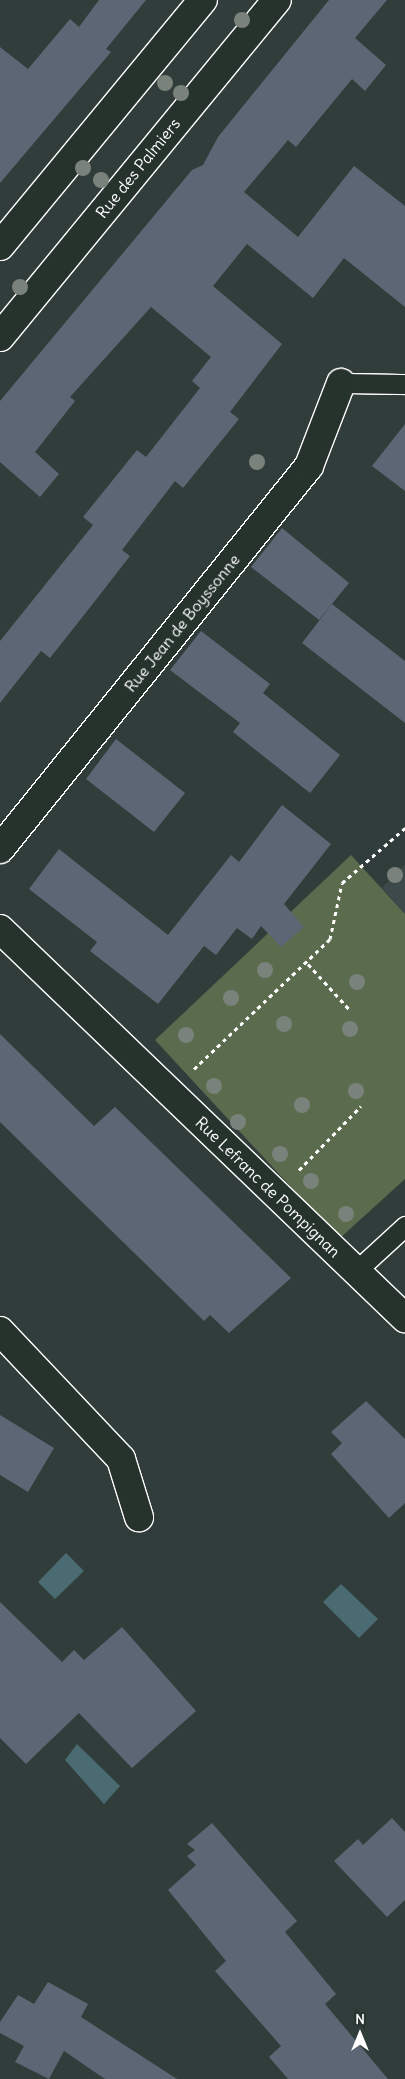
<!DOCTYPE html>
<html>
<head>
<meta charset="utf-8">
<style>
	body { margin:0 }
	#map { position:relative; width:405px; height:2079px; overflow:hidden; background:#313d3b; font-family:Delius,sans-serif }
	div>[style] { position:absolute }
	.built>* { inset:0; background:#3e494c }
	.green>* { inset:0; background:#5b6b4d }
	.water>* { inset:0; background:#4b6b72 }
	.building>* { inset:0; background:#5d6674 }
	.path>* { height:3px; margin-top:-1.5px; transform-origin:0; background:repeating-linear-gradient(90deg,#fff 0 4px,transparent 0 8px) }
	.roads { filter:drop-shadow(1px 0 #fff) drop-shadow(-1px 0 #fff) drop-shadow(0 1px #fff) drop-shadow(0 -1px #fff) }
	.lane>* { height:19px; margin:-9.5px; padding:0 9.5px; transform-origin:9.5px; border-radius:9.5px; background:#26332d }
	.street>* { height:28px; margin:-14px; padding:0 14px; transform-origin:14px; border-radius:14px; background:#26332d }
	.trees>* { width:16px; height:16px; margin:-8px; border-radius:50%; background:#7a837b }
	span { translate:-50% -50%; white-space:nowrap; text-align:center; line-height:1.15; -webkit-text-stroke:4px #26332d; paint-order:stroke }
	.street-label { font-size:16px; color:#fff }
	.north { position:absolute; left:335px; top:2009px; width:50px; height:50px; -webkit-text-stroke:4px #26332d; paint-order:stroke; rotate:0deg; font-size:14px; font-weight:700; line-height:20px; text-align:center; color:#fff }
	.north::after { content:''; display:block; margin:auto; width:18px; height:22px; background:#fff; clip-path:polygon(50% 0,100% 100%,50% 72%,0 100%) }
</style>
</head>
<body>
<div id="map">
	<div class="built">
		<i style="clip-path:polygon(405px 865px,405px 914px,382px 888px)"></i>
	</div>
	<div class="green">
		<i style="clip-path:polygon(351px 855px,405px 914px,405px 1179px,339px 1239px,155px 1040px)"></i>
	</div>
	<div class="water">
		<i style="clip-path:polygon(66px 1553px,84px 1571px,55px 1599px,38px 1582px)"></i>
		<i style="clip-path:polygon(341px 1584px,378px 1619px,359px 1638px,323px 1602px)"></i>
		<i style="clip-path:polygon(77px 1744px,120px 1786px,104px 1804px,65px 1760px)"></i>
	</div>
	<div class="building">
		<i style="clip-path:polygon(99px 0,146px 0,106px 49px,111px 52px,0 183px,0 47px,28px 69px,70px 19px,79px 27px)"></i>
		<i style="clip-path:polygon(329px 0,387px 0,355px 38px,386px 65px,365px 91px,352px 79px,296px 147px,288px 140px,244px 192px,298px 237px,354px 166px,405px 206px,405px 307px,344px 258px,313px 298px,247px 244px,213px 286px,282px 344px,230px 412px,239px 419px,183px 488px,175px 481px,122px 550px,130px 556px,77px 624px,50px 658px,41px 651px,0 703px,0 641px,93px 525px,83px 517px,137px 450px,146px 457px,200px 388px,192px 381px,211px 357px,151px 307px,70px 397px,75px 401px,35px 452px,59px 474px,40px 497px,0 462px,0 401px,192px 170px,203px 165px,218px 137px)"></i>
		<i style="clip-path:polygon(405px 424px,405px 491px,372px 466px)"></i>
		<i style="clip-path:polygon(282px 528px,349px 583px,319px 620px,251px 567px)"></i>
		<i style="clip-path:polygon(332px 604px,405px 661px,405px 723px,302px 643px)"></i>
		<i style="clip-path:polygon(201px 631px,270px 684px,263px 693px,340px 755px,310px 793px,233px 732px,240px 723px,170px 670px)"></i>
		<i style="clip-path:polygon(116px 739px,185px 793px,154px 832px,86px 779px)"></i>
		<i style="clip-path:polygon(282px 805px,331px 844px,284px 904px,304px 927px,281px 947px,261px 926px,252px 939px,237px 928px,216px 955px,204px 946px,158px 1004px,90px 951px,97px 942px,29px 889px,59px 849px,168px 935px,231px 855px,239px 862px)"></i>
		<i style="clip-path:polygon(0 1034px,94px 1126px,115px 1107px,291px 1278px,229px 1333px,210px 1315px,204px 1321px,0 1122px)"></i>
		<i style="clip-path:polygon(366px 1401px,405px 1439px,405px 1503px,389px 1518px,331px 1454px,342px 1443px,331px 1432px)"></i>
		<i style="clip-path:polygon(0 1415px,54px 1448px,28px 1492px,0 1475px)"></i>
		<i style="clip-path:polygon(0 1602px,62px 1662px,74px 1650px,84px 1660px,122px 1627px,196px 1711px,132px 1768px,79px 1713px,26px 1764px,0 1738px)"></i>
		<i style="clip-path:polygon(392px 1818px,405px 1832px,405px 1900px,387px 1917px,334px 1861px,358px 1839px,363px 1845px)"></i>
		<i style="clip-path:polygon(212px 1823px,297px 1921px,285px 1932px,336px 1994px,325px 2004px,388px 2079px,288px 2079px,269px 2057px,281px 2046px,215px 1971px,226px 1961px,168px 1890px,196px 1865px,187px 1856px,195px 1850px,187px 1844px)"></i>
		<i style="clip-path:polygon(48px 1982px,88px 2004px,81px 2017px,177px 2079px,105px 2079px,64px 2051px,49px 2079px,15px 2062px,24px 2046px,0 2033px,0 2022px,18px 1995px,34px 2004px)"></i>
	</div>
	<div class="path">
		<i style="left:308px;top:964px;width:61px;rotate:47.7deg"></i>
		<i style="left:194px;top:1069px;width:188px;rotate:-43.7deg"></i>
		<i style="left:330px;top:939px;width:57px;rotate:-77.9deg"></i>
		<i style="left:342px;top:883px;width:84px;rotate:-41.1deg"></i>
		<i style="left:299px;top:1170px;width:89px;rotate:-45.9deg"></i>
	</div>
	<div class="roads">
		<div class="lane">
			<i style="left:341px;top:383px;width:64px;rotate:0.9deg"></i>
			<i style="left:356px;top:1271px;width:67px;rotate:-42.6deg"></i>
		</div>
		<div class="street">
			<i style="left:0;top:246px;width:319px;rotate:-50.5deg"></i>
			<i style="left:0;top:337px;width:436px;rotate:-50.6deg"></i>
			<i style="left:0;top:849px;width:492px;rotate:-51.1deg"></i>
			<i style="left:309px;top:466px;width:89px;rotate:-68.9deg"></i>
			<i style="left:0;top:929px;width:562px;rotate:43.85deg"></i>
			<i style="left:0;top:1331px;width:176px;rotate:46.6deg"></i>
			<i style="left:121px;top:1459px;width:61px;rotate:72.8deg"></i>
		</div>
	</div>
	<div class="trees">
		<i style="left:242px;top:20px"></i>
		<i style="left:165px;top:83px"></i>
		<i style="left:181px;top:93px"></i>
		<i style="left:83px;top:168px"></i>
		<i style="left:101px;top:180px"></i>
		<i style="left:20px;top:287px"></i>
		<i style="left:257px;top:462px"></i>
		<i style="left:395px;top:875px"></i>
		<i style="left:265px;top:970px"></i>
		<i style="left:357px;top:982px"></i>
		<i style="left:231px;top:998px"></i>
		<i style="left:284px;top:1024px"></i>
		<i style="left:350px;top:1029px"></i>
		<i style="left:186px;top:1035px"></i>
		<i style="left:214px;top:1086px"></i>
		<i style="left:356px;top:1091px"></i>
		<i style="left:302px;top:1105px"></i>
		<i style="left:238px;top:1122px"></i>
		<i style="left:280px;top:1154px"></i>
		<i style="left:311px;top:1181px"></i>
		<i style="left:346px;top:1214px"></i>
	</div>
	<div class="street-label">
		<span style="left:138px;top:168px;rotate:-51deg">Rue des Palmiers</span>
		<span style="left:182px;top:623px;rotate:-51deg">Rue Jean de Boyssonne</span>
		<span style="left:268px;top:1187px;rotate:44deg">Rue Lefranc de Pompignan</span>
	</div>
	<div class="north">N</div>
</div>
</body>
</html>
